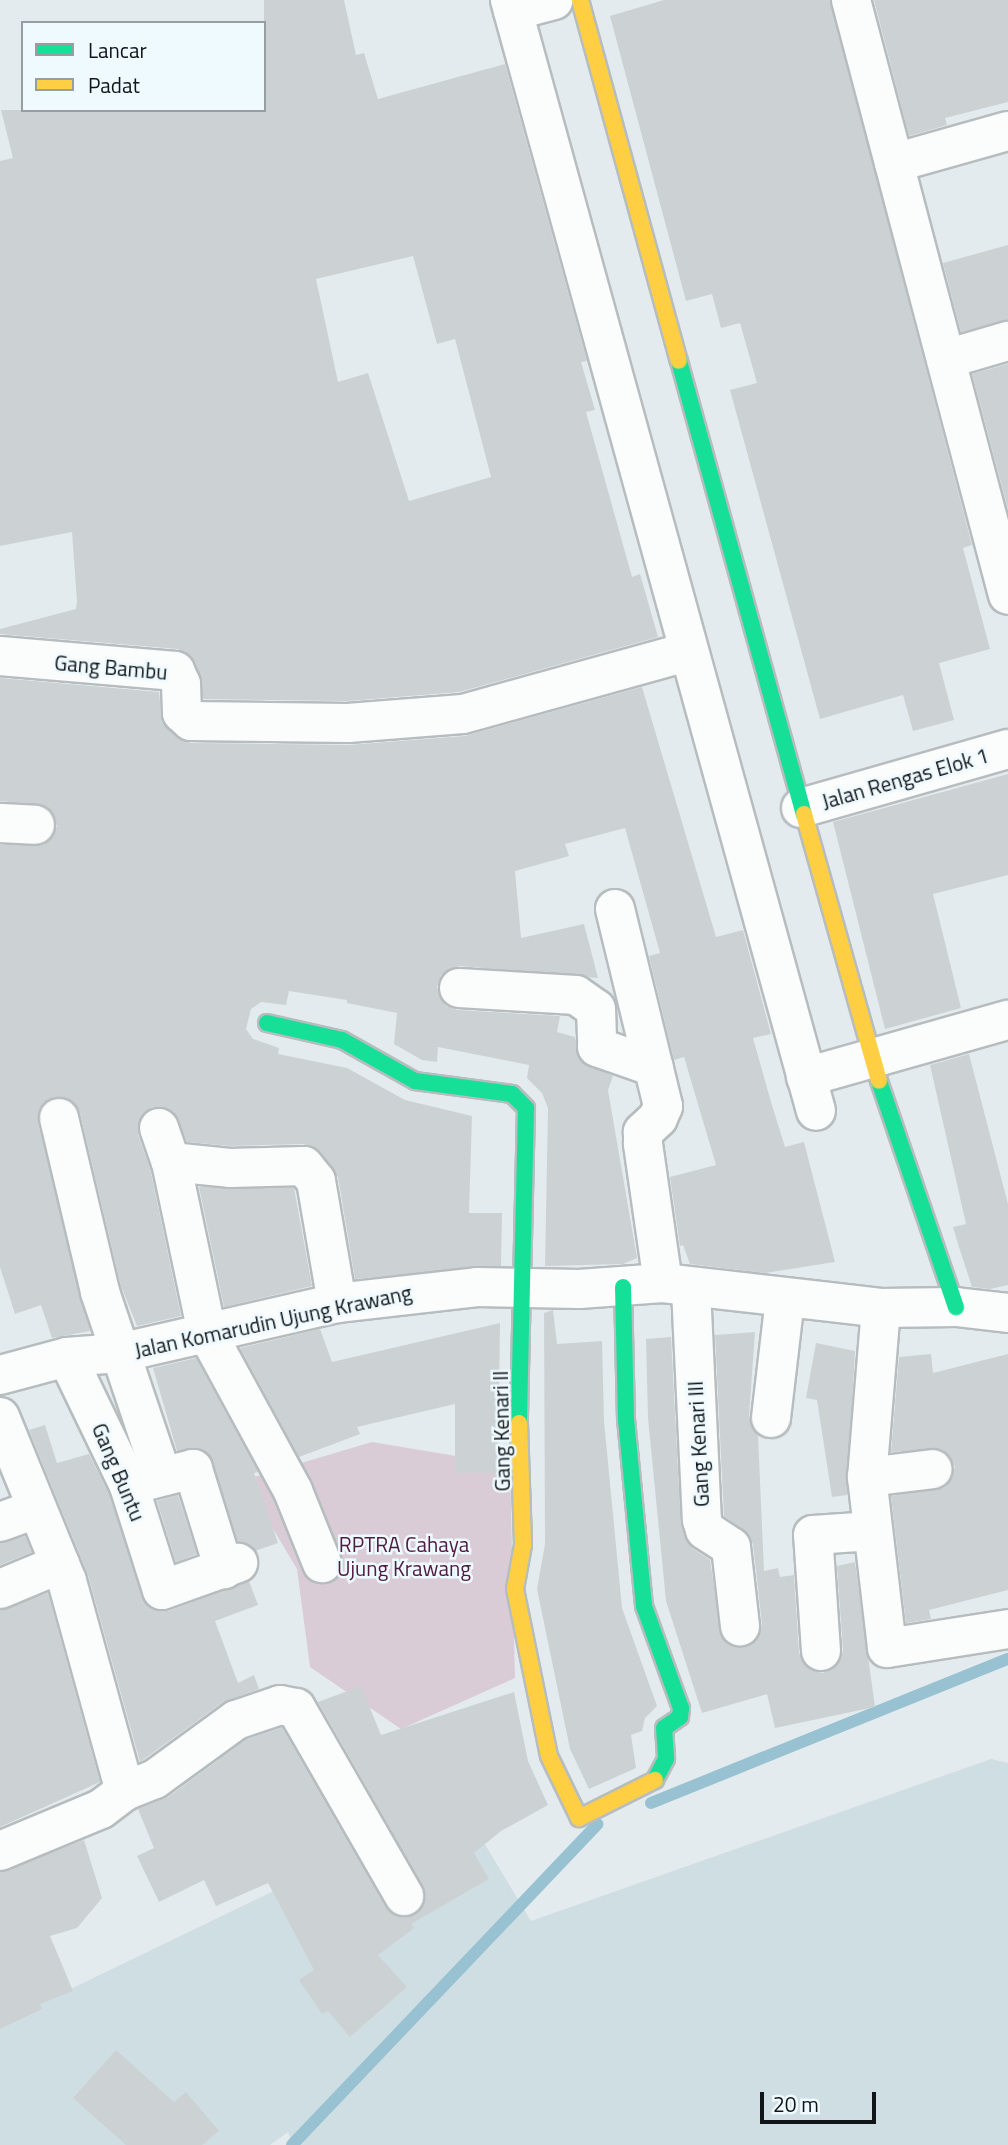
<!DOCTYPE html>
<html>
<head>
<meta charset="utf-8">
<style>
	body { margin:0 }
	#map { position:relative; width:1008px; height:2145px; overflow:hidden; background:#e4ebee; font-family:"Titillium Web",sans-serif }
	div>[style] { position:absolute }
	.built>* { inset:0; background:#cfdee3 }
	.green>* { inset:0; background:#d9ccd7 }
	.stream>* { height:12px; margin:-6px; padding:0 6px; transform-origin:6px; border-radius:6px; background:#98c2d1 }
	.building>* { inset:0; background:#ccd2d4 }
	.roads { filter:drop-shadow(2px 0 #b7bdbf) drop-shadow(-2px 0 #b7bdbf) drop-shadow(0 2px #b7bdbf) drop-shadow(0 -2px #b7bdbf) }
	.street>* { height:38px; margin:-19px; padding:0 19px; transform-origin:19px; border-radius:19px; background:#fbfcfc }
	.fast>* { height:16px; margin:-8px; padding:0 8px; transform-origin:8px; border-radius:8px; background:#16e098 }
	.slow>* { height:16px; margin:-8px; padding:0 8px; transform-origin:8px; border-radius:8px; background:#ffcf43 }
	span { translate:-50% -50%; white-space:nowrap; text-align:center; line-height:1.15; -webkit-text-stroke:5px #eefaff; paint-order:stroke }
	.street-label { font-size:21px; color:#111517 }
	.park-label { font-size:21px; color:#521a41 }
	.legend { position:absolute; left:21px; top:21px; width:245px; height:91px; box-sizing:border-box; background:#eefaff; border:2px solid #969ea2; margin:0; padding:9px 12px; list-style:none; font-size:21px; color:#111517 }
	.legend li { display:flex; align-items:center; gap:14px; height:35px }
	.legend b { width:35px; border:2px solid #969ea2 }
	.scale { position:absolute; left:760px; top:2092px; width:116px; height:32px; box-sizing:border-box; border:4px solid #111517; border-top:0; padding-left:9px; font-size:21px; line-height:24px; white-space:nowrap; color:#111517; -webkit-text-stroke:5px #eefaff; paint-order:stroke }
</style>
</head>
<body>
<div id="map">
	<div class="built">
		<i style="clip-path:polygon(291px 1707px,359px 1799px,436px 1763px,531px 1921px,991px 1759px,1008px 1763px,1008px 2145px,293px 2145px,288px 2132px,270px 2145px,0 2145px,0 2023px,288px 1884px,213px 1749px)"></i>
	</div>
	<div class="green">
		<i style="clip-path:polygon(372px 1442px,510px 1465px,515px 1678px,401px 1729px,310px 1667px,297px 1569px,244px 1480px)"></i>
	</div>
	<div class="stream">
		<i style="left:651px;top:1803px;width:385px;rotate:-22deg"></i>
		<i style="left:292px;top:2145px;width:443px;rotate:-46.4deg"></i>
	</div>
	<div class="building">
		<i style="clip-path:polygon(evenodd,264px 0,344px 0,356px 55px,364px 53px,378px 99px,505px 64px,587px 361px,581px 362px,595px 410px,586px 412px,632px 577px,640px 574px,658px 637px,459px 692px,347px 701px,203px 699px,195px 662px,178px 649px,0 634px,0 629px,76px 609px,77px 601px,72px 532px,0 546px,0 161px,13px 158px,1px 110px,264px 110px,264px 0,413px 256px,437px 344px,455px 339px,491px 477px,409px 501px,368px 373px,338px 382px,316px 279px,413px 256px)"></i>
		<i style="clip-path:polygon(664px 0,830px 0,972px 545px,963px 548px,990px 649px,939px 663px,954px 720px,913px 731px,903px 695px,820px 719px,730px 390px,757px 383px,740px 323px,721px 328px,712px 294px,686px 301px,610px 16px)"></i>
		<i style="clip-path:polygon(874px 0,1008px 0,1008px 102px,945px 118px,947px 125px,909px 136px)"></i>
		<i style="clip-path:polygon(1008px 245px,1008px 320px,961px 332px,943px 263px)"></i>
		<i style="clip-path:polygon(1008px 364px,1008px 509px,972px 374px)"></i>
		<i style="clip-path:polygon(0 678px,159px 692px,162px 723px,176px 737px,191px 743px,348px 745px,465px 736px,642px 687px,716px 937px,743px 930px,771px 1034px,753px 1038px,771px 1102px,785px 1147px,804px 1142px,835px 1262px,765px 1273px,690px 1264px,683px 1245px,680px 1246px,670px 1177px,716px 1165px,684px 1057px,674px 1060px,649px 956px,660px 953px,625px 828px,565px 844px,569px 856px,515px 871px,521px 938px,584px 924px,598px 978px,460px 966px,441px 975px,437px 987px,446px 1006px,457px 1010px,560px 1016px,557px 1032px,575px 1037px,580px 1060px,613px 1076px,608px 1090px,637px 1258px,623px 1264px,545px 1266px,548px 1108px,542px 1093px,527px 1078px,529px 1065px,438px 1047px,437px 1062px,422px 1060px,394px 1044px,397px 1013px,347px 1003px,347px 1000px,289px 991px,286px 1005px,261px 1002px,251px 1009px,246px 1029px,253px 1039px,279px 1048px,278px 1054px,347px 1068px,405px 1100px,472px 1116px,469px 1213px,502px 1213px,501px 1266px,355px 1279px,338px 1177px,321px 1152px,303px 1144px,231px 1146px,187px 1142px,174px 1112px,152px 1107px,142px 1114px,138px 1135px,150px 1168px,181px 1316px,137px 1326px,121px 1286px,80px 1113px,74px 1103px,55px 1097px,44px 1103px,38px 1123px,90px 1331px,52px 1338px,41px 1305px,15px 1314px,0 1267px,0 845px,44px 845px,57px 826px,46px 806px,0 801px)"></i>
		<i style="clip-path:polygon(1008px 774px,1008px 875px,933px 894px,961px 1008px,885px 1029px,833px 822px)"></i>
		<i style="clip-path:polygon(969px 1054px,1008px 1204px,1008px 1285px,990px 1289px,972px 1287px,958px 1244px,953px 1227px,966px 1224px,930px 1065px)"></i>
		<i style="clip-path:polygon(199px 1187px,294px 1188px,312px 1286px,224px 1307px)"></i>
		<i style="clip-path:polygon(553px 1310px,557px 1344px,602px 1341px,604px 1421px,622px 1608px,657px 1706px,645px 1718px,642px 1731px,631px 1735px,636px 1768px,589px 1789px,570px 1749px,537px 1589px,545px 1544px,544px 1313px)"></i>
		<i style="clip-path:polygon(500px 1323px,498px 1473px,455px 1473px,455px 1404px,357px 1427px,360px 1434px,299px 1457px,240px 1348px,320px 1329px,332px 1362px)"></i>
		<i style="clip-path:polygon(755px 1332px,749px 1416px,758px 1436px,764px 1571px,778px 1568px,780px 1577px,794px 1575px,799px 1653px,811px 1670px,823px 1673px,840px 1661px,843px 1650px,837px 1566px,855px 1562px,875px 1707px,775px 1728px,767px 1694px,702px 1713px,666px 1601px,648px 1418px,646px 1339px,671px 1337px,681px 1526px,692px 1548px,710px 1560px,722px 1638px,732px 1646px,752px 1644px,762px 1624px,753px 1544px,743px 1529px,724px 1516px,715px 1335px)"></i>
		<i style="clip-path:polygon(816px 1343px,855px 1351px,847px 1495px,832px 1497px,817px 1400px,806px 1398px)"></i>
		<i style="clip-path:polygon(931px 1354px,933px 1373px,1008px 1354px,1008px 1590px,929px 1610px,931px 1619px,906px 1623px,891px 1496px,946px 1487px,955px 1467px,941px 1449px,891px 1452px,899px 1357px)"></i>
		<i style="clip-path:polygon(196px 1358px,258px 1472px,254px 1473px,278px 1543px,255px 1551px,238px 1542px,209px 1454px,198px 1448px,177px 1451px,153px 1368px)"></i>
		<i style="clip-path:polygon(45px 1425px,57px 1463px,89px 1454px,109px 1494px,148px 1607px,169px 1611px,249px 1581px,258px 1605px,215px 1621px,238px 1683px,254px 1675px,259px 1689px,223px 1702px,140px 1762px,88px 1575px,29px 1430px)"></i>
		<i style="clip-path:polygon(178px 1495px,197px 1554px,176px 1562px,157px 1501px)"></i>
		<i style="clip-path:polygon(25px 1536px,32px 1552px,0 1565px,0 1543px)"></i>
		<i style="clip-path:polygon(48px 1593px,100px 1782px,0 1827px,0 1610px)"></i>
		<i style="clip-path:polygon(361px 1686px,381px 1735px,514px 1692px,528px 1761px,548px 1805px,501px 1831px,474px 1853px,489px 1879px,411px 1924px,414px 1928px,378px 1955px,407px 1987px,350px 2037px,328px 2011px,322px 2014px,299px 1980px,314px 1970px,268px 1883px,216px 1906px,204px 1880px,159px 1902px,137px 1856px,154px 1848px,138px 1809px,168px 1797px,246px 1740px,282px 1728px,385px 1907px,403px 1918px,415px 1915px,426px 1897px,423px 1885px,318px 1702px)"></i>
		<i style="clip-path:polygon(84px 1840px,102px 1898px,77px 1928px,50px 1936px,73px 1991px,40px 2004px,42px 2009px,0 2029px,0 1872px)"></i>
		<i style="clip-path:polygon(116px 2050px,174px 2102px,186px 2092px,219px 2131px,202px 2145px,126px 2145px,73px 2098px)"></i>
	</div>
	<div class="roads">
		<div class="street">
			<i style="left:510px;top:0;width:1152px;rotate:74.6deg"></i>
			<i style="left:851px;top:0;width:615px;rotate:75.22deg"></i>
			<i style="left:513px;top:11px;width:42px;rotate:-15deg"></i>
			<i style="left:894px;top:163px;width:118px;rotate:-15.7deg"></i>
			<i style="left:946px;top:359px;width:65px;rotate:-16.2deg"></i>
			<i style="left:0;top:656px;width:176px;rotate:4.9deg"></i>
			<i style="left:175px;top:671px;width:14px;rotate:65deg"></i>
			<i style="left:181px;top:684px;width:29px;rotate:88deg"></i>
			<i style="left:182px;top:713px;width:12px;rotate:42deg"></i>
			<i style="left:191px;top:721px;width:157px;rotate:0.7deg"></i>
			<i style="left:348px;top:723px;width:115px;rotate:-4.5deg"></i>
			<i style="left:463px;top:714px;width:232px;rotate:-15.5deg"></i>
			<i style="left:801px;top:808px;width:215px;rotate:-15.9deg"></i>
			<i style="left:0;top:823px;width:35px;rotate:3deg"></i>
			<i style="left:615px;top:909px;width:203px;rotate:76.3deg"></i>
			<i style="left:663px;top:1106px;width:13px;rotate:113deg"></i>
			<i style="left:658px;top:1118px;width:21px;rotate:137deg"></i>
			<i style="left:643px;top:1132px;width:12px;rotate:90deg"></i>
			<i style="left:643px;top:1144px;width:140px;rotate:81.8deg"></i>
			<i style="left:459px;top:988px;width:117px;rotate:3.4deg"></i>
			<i style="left:576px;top:995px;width:24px;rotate:35deg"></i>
			<i style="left:596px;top:1009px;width:38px;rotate:88deg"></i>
			<i style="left:597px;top:1047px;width:60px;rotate:19.3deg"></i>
			<i style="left:806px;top:1077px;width:210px;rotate:-15.8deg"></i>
			<i style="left:59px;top:1118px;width:179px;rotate:76.7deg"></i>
			<i style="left:100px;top:1292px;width:194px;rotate:71.4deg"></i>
			<i style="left:159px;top:1128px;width:36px;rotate:71deg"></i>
			<i style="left:171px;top:1162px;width:175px;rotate:78.1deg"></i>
			<i style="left:207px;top:1333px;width:180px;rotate:61.4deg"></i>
			<i style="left:293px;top:1491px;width:78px;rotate:68.1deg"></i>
			<i style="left:171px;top:1162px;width:59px;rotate:5.8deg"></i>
			<i style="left:230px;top:1168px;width:74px;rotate:-1.5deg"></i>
			<i style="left:304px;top:1166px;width:19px;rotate:51deg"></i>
			<i style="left:316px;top:1181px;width:124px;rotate:80.2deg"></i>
			<i style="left:691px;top:1289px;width:231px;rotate:87.3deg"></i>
			<i style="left:702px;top:1520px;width:10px;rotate:73deg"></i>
			<i style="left:705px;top:1530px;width:31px;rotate:33deg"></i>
			<i style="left:731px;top:1547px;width:80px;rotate:83.5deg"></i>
			<i style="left:881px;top:1308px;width:170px;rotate:94.7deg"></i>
			<i style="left:867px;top:1477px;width:172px;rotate:83.3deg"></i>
			<i style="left:887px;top:1648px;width:122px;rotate:-8.9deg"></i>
			<i style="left:67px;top:1357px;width:143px;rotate:64.3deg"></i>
			<i style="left:129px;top:1486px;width:109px;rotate:72.4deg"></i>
			<i style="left:162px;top:1590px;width:81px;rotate:-19.6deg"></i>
			<i style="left:0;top:1375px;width:69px;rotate:-15deg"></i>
			<i style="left:67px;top:1357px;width:52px;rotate:-4.4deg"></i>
			<i style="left:119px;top:1353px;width:224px;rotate:-12.9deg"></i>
			<i style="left:337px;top:1303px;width:141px;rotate:-6.5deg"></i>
			<i style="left:477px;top:1287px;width:102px;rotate:1.1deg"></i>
			<i style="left:579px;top:1289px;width:84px;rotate:-4.1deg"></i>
			<i style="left:663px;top:1283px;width:219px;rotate:6.5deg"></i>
			<i style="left:881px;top:1308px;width:75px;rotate:-0.8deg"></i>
			<i style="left:956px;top:1307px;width:52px;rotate:6.6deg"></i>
			<i style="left:0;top:1417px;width:177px;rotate:67.8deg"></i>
			<i style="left:67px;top:1581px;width:218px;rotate:74.6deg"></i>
			<i style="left:771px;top:1418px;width:121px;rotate:-83.3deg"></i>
			<i style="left:867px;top:1477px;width:66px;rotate:-6.9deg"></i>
			<i style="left:138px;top:1483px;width:57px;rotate:-14.3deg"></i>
			<i style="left:193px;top:1469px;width:105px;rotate:72.8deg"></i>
			<i style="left:0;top:1522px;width:37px;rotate:-20deg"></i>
			<i style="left:0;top:1589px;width:65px;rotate:-22.6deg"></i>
			<i style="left:821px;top:1651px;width:116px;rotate:-93.9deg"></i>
			<i style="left:813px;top:1535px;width:60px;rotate:-3.8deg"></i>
			<i style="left:0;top:1851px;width:109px;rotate:-22.6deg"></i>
			<i style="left:101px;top:1809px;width:30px;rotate:-37deg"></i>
			<i style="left:125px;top:1791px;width:32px;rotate:-22deg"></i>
			<i style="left:155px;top:1779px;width:100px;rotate:-36.1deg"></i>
			<i style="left:236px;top:1720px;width:46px;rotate:-18.8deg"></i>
			<i style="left:280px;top:1705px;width:16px;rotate:11deg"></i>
			<i style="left:296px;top:1708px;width:217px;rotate:60.1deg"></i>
		</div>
		<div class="fast">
			<i style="left:679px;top:361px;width:470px;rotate:74.6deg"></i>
			<i style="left:267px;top:1023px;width:77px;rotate:12.8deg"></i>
			<i style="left:342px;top:1040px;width:84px;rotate:29.3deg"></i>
			<i style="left:415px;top:1081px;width:98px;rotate:7.6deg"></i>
			<i style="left:512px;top:1094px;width:20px;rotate:45deg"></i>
			<i style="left:526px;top:1108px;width:315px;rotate:91.3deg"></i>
			<i style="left:879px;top:1081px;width:239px;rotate:71.2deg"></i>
			<i style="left:623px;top:1287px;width:132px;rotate:88.7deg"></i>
			<i style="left:626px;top:1419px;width:188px;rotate:84.5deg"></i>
			<i style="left:644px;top:1606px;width:109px;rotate:70.1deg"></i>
			<i style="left:681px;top:1708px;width:9px;rotate:96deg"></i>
			<i style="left:680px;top:1717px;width:19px;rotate:145deg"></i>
			<i style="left:664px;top:1728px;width:31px;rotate:86deg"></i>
			<i style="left:666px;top:1759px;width:24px;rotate:118deg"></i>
		</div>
		<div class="slow">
			<i style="left:580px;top:0;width:374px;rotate:74.7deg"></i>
			<i style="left:804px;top:814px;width:277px;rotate:74.3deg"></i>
			<i style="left:519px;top:1423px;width:122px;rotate:88.1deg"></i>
			<i style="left:523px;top:1545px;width:45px;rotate:100.3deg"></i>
			<i style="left:515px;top:1589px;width:170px;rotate:78.5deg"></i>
			<i style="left:549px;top:1756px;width:69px;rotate:64.2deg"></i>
			<i style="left:579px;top:1818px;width:85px;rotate:-26.6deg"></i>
		</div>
	</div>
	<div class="street-label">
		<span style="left:111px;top:667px;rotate:5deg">Gang Bambu</span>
		<span style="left:905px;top:778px;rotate:-16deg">Jalan Rengas Elok 1</span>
		<span style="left:273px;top:1321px;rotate:-12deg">Jalan Komarudin Ujung Krawang</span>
		<span style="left:501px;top:1431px;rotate:-91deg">Gang Kenari II</span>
		<span style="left:698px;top:1444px;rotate:-93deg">Gang Kenari III</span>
		<span style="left:119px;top:1472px;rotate:67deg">Gang Buntu</span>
	</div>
	<div class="park-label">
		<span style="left:404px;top:1556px">RPTRA Cahaya<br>Ujung Krawang</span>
	</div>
	<ul class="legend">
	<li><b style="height:9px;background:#16e098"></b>Lancar</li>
	<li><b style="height:9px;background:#ffcf43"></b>Padat</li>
	</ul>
	<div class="scale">20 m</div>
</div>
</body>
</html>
